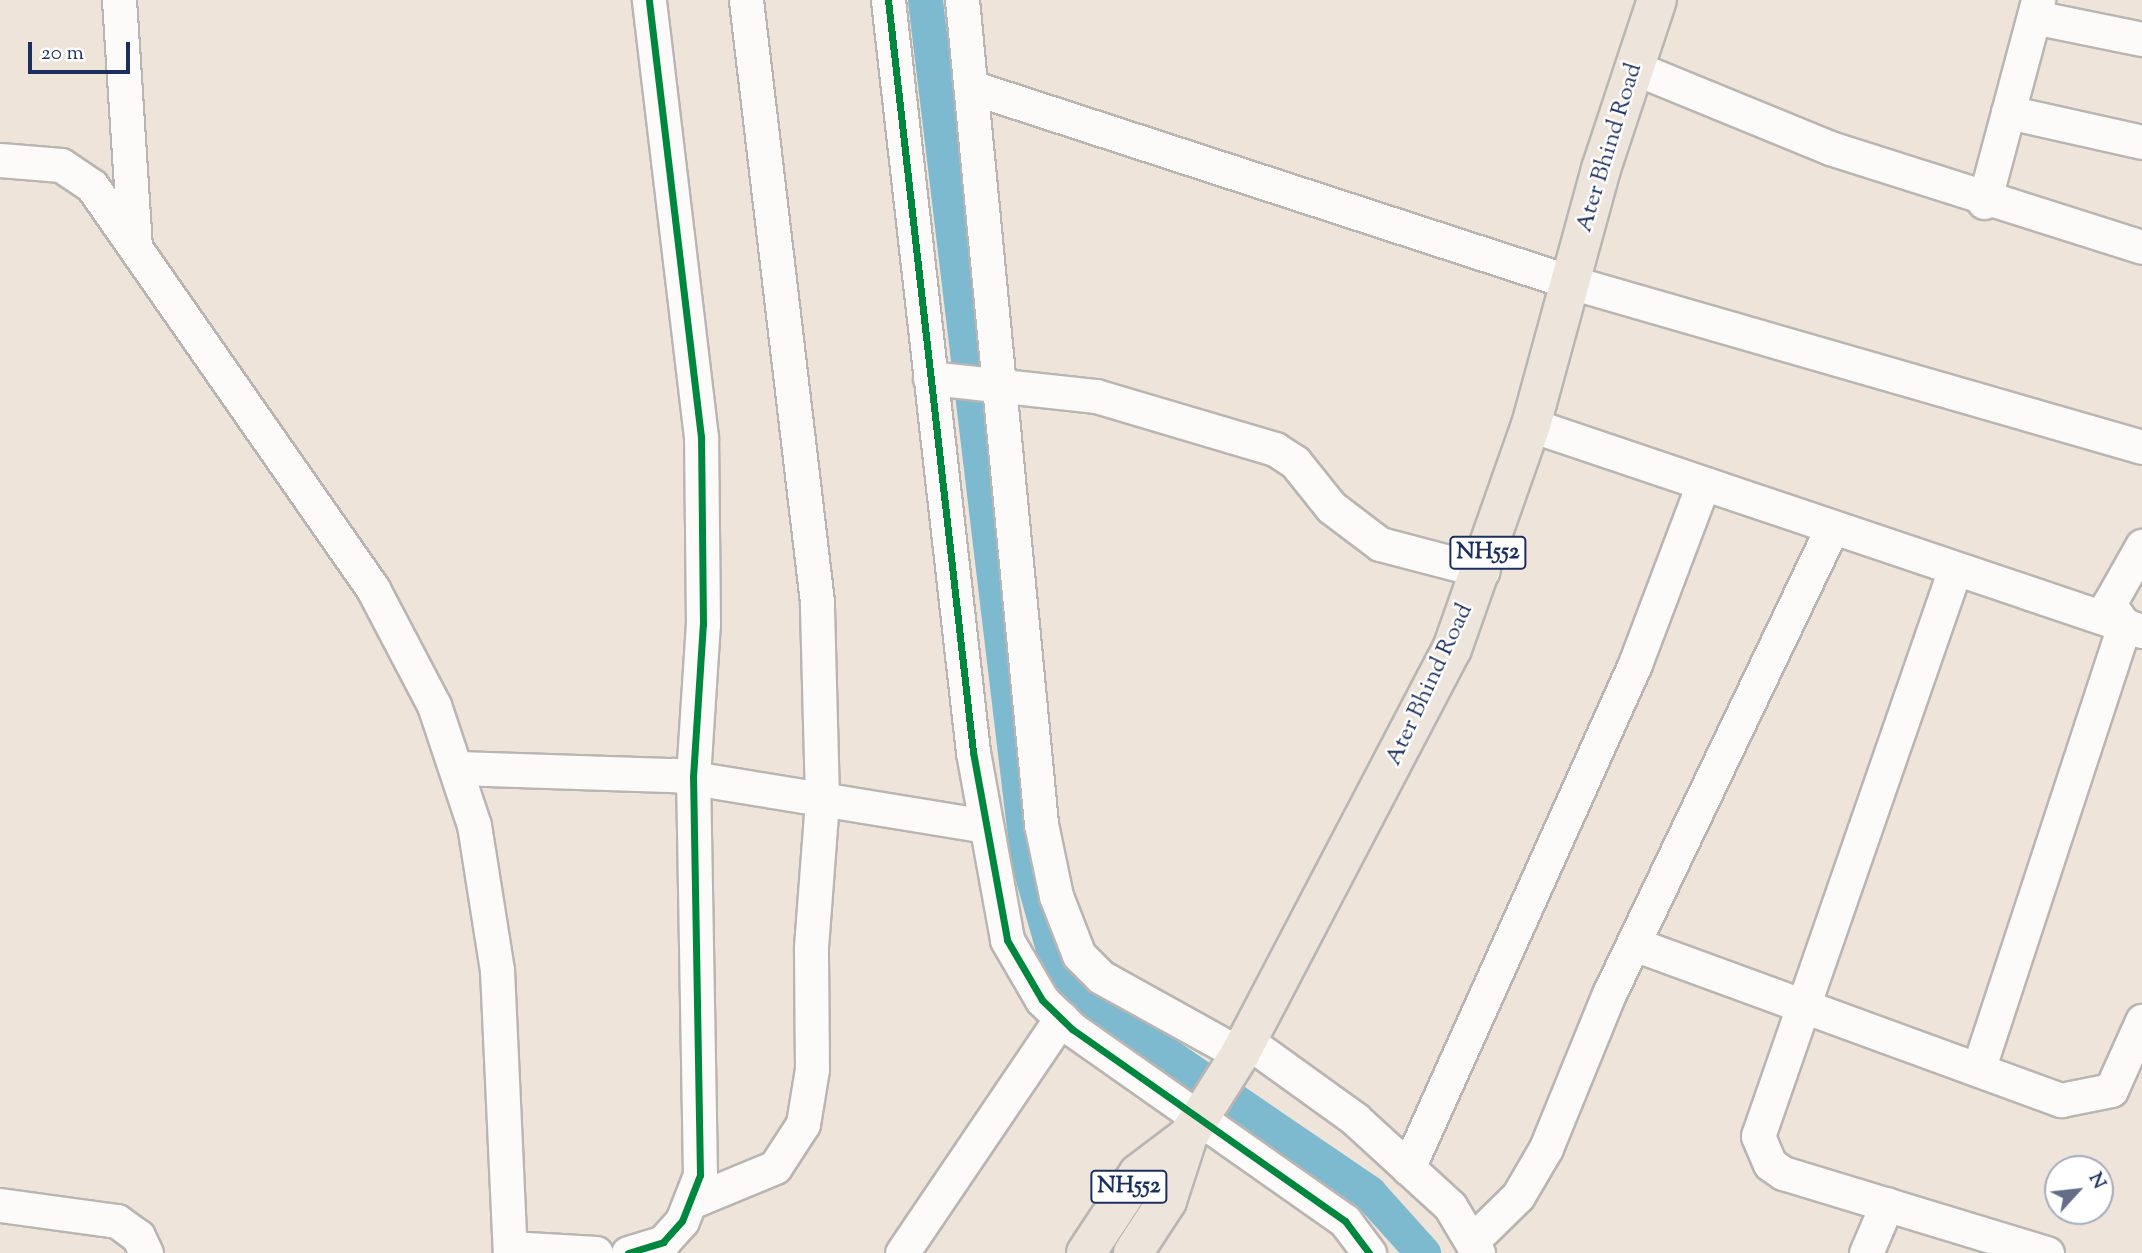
<!DOCTYPE html>
<html>
<head>
<meta charset="utf-8">
<style>
	body { margin:0 }
	#map { position:relative; width:2142px; height:1253px; overflow:hidden; background:#eee4d9; font-family:"Sorts Mill Goudy",serif }
	div>[style] { position:absolute }
	.canal>* { height:35px; margin:-17.5px; padding:0 17.5px; transform-origin:17.5px; border-radius:17.5px; background:#7ebacf }
	.roads { filter:drop-shadow(2px 0 #b9b5b2) drop-shadow(-2px 0 #b9b5b2) drop-shadow(0 2px #b9b5b2) drop-shadow(0 -2px #b9b5b2) }
	.minor>* { height:33px; margin:-16.5px; padding:0 16.5px; transform-origin:16.5px; border-radius:16.5px; background:#fcfbf9 }
	.trunk>* { height:38px; margin:-19px; padding:0 19px; transform-origin:19px; border-radius:19px; background:#ede5dc }
	.cycleway>* { height:7px; margin:-3.5px; padding:0 3.5px; transform-origin:3.5px; border-radius:3.5px; background:#00873e }
	span { translate:-50% -50%; white-space:nowrap; text-align:center; line-height:1.15; -webkit-text-stroke:5px #fff; paint-order:stroke }
	.shield-label span { padding:2px 5px; background:#fff; border:2px solid; border-radius:5px; -webkit-text-stroke-width:0 }
	.shield-label { font-size:23px; color:#1b2f5e; font-weight:700 }
	.street-label { font-size:24px; color:#1b2f5e }
	.north { position:absolute; left:2044px; top:1155px; width:70px; height:70px; box-sizing:border-box; background:#fff; border:2px solid #a4acbf; border-radius:50%; rotate:63deg; font-size:19px; font-weight:700; line-height:28px; text-align:center; color:#1b2f5e }
	.north::after { content:''; display:block; margin:auto; width:24px; height:32px; background:#656e89; clip-path:polygon(50% 0,100% 100%,50% 72%,0 100%) }
	.scale { position:absolute; left:28px; top:42px; width:102px; height:32px; box-sizing:border-box; border:4px solid #1b2f5e; border-top:0; padding-left:9px; font-size:21px; line-height:24px; white-space:nowrap; color:#1b2f5e; -webkit-text-stroke:5px #fff; paint-order:stroke }
</style>
</head>
<body>
<div id="map">
	<div class="canal">
		<i style="left:925px;top:0;width:867px;rotate:83.18deg"></i>
		<i style="left:1028px;top:861px;width:128px;rotate:74.1deg"></i>
		<i style="left:1063px;top:984px;width:371px;rotate:34.3deg"></i>
		<i style="left:1369px;top:1193px;width:81px;rotate:48deg"></i>
	</div>
	<div class="roads">
		<div class="minor">
			<i style="left:119px;top:0;width:246px;rotate:86.3deg"></i>
			<i style="left:888px;top:0;width:757px;rotate:83.55deg"></i>
			<i style="left:973px;top:752px;width:191px;rotate:79.7deg"></i>
			<i style="left:1007px;top:940px;width:69px;rotate:59.7deg"></i>
			<i style="left:1042px;top:1000px;width:42px;rotate:44deg"></i>
			<i style="left:1072px;top:1029px;width:334px;rotate:35.1deg"></i>
			<i style="left:1345px;top:1221px;width:40px;rotate:53deg"></i>
			<i style="left:962px;top:0;width:828px;rotate:84.52deg"></i>
			<i style="left:1041px;top:824px;width:74px;rotate:78.2deg"></i>
			<i style="left:1056px;top:896px;width:63px;rotate:68.7deg"></i>
			<i style="left:1079px;top:955px;width:31px;rotate:45deg"></i>
			<i style="left:1101px;top:977px;width:159px;rotate:29deg"></i>
			<i style="left:2034px;top:17px;width:110px;rotate:11.5deg"></i>
			<i style="left:1635px;top:68px;width:211px;rotate:22.3deg"></i>
			<i style="left:1830px;top:148px;width:327px;rotate:17.6deg"></i>
			<i style="left:971px;top:87px;width:630px;rotate:18.03deg"></i>
			<i style="left:1570px;top:282px;width:595px;rotate:16.09deg"></i>
			<i style="left:2008px;top:112px;width:137px;rotate:12.6deg"></i>
			<i style="left:0;top:160px;width:61px;rotate:4.7deg"></i>
			<i style="left:61px;top:165px;width:37px;rotate:34deg"></i>
			<i style="left:92px;top:186px;width:491px;rotate:55.1deg"></i>
			<i style="left:373px;top:589px;width:131px;rotate:62.3deg"></i>
			<i style="left:434px;top:705px;width:126px;rotate:71.6deg"></i>
			<i style="left:474px;top:825px;width:147px;rotate:81deg"></i>
			<i style="left:497px;top:970px;width:283px;rotate:87.4deg"></i>
			<i style="left:1984px;top:202px;width:209px;rotate:-75deg"></i>
			<i style="left:930px;top:378px;width:167px;rotate:6.2deg"></i>
			<i style="left:1096px;top:396px;width:187px;rotate:16.5deg"></i>
			<i style="left:1275px;top:449px;width:24px;rotate:33deg"></i>
			<i style="left:1295px;top:462px;width:58px;rotate:51.3deg"></i>
			<i style="left:1331px;top:507px;width:61px;rotate:37.1deg"></i>
			<i style="left:1380px;top:544px;width:106px;rotate:14.7deg"></i>
			<i style="left:1531px;top:425px;width:645px;rotate:18.63deg"></i>
			<i style="left:1955px;top:569px;width:600px;rotate:109.16deg"></i>
			<i style="left:1758px;top:1136px;width:30px;rotate:67deg"></i>
			<i style="left:1770px;top:1164px;width:16px;rotate:35deg"></i>
			<i style="left:1783px;top:1173px;width:276px;rotate:16.9deg"></i>
			<i style="left:459px;top:768px;width:215px;rotate:1.9deg"></i>
			<i style="left:674px;top:775px;width:315px;rotate:9.3deg"></i>
			<i style="left:1634px;top:944px;width:455px;rotate:20.1deg"></i>
			<i style="left:2061px;top:1100px;width:51px;rotate:-11.3deg"></i>
			<i style="left:2111px;top:1090px;width:76px;rotate:-65.8deg"></i>
			<i style="left:1247px;top:1041px;width:133px;rotate:35.8deg"></i>
			<i style="left:1355px;top:1119px;width:129px;rotate:42.5deg"></i>
			<i style="left:1450px;top:1206px;width:55px;rotate:59.2deg"></i>
			<i style="left:1979px;top:1067px;width:465px;rotate:-71.8deg"></i>
			<i style="left:2124px;top:625px;width:26px;rotate:-126deg"></i>
			<i style="left:2109px;top:604px;width:67px;rotate:-60.4deg"></i>
			<i style="left:1408px;top:1168px;width:553px;rotate:-65.75deg"></i>
			<i style="left:1635px;top:664px;width:189px;rotate:-69.3deg"></i>
			<i style="left:693px;top:1201px;width:89px;rotate:-22.5deg"></i>
			<i style="left:775px;top:1167px;width:51px;rotate:-56.9deg"></i>
			<i style="left:803px;top:1124px;width:56px;rotate:-80.7deg"></i>
			<i style="left:812px;top:1069px;width:122px;rotate:-90.5deg"></i>
			<i style="left:811px;top:947px;width:148px;rotate:-85.7deg"></i>
			<i style="left:822px;top:799px;width:197px;rotate:-91.5deg"></i>
			<i style="left:817px;top:602px;width:606px;rotate:-96.73deg"></i>
			<i style="left:0;top:1205px;width:118px;rotate:7.8deg"></i>
			<i style="left:117px;top:1221px;width:26px;rotate:36deg"></i>
			<i style="left:138px;top:1236px;width:19px;rotate:65deg"></i>
			<i style="left:1472px;top:1241px;width:64px;rotate:-44.4deg"></i>
			<i style="left:1518px;top:1196px;width:56px;rotate:-59.7deg"></i>
			<i style="left:1546px;top:1148px;width:166px;rotate:-67.8deg"></i>
			<i style="left:1609px;top:994px;width:514px;rotate:-64.43deg"></i>
			<i style="left:510px;top:1248px;width:86px;rotate:3.3deg"></i>
			<i style="left:628px;top:1253px;width:37px;rotate:-17deg"></i>
			<i style="left:663px;top:1242px;width:28px;rotate:-48deg"></i>
			<i style="left:682px;top:1221px;width:49px;rotate:-68.6deg"></i>
			<i style="left:700px;top:1175px;width:398px;rotate:-91deg"></i>
			<i style="left:693px;top:777px;width:153px;rotate:-86.3deg"></i>
			<i style="left:703px;top:624px;width:187px;rotate:-90.6deg"></i>
			<i style="left:701px;top:437px;width:440px;rotate:-96.8deg"></i>
			<i style="left:902px;top:1253px;width:284px;rotate:-55.9deg"></i>
			<i style="left:1866px;top:1253px;width:53px;rotate:-66.8deg"></i>
		</div>
		<div class="trunk">
			<i style="left:1086px;top:1253px;width:95px;rotate:-56.6deg"></i>
			<i style="left:1138px;top:1174px;width:63px;rotate:-37.2deg"></i>
			<i style="left:1133px;top:1253px;width:62px;rotate:-56.8deg"></i>
			<i style="left:1167px;top:1201px;width:68px;rotate:-72.1deg"></i>
			<i style="left:1188px;top:1136px;width:97px;rotate:-57.6deg"></i>
			<i style="left:1240px;top:1054px;width:457px;rotate:-62.4deg"></i>
			<i style="left:1452px;top:649px;width:238px;rotate:-70.6deg"></i>
			<i style="left:1531px;top:425px;width:265px;rotate:-74.7deg"></i>
			<i style="left:1601px;top:169px;width:178px;rotate:-71.7deg"></i>
		</div>
	</div>
	<div class="cycleway">
		<i style="left:888px;top:0;width:757px;rotate:83.55deg"></i>
		<i style="left:973px;top:752px;width:191px;rotate:79.7deg"></i>
		<i style="left:1007px;top:940px;width:69px;rotate:59.7deg"></i>
		<i style="left:1042px;top:1000px;width:42px;rotate:44deg"></i>
		<i style="left:1072px;top:1029px;width:334px;rotate:35.1deg"></i>
		<i style="left:1345px;top:1221px;width:40px;rotate:53deg"></i>
		<i style="left:628px;top:1253px;width:37px;rotate:-17deg"></i>
		<i style="left:663px;top:1242px;width:28px;rotate:-48deg"></i>
		<i style="left:682px;top:1221px;width:49px;rotate:-68.6deg"></i>
		<i style="left:700px;top:1175px;width:398px;rotate:-91deg"></i>
		<i style="left:693px;top:777px;width:153px;rotate:-86.3deg"></i>
		<i style="left:703px;top:624px;width:187px;rotate:-90.6deg"></i>
		<i style="left:701px;top:437px;width:440px;rotate:-96.8deg"></i>
	</div>
	<div class="shield-label">
		<span style="left:1488px;top:553px">NH552</span>
		<span style="left:1129px;top:1187px">NH552</span>
	</div>
	<div class="street-label">
		<span style="left:1610px;top:148px;rotate:-73deg">Ater Bhind Road</span>
		<span style="left:1430px;top:685px;rotate:-65deg">Ater Bhind Road</span>
	</div>
	<div class="north">N</div>
	<div class="scale">20 m</div>
</div>
</body>
</html>
